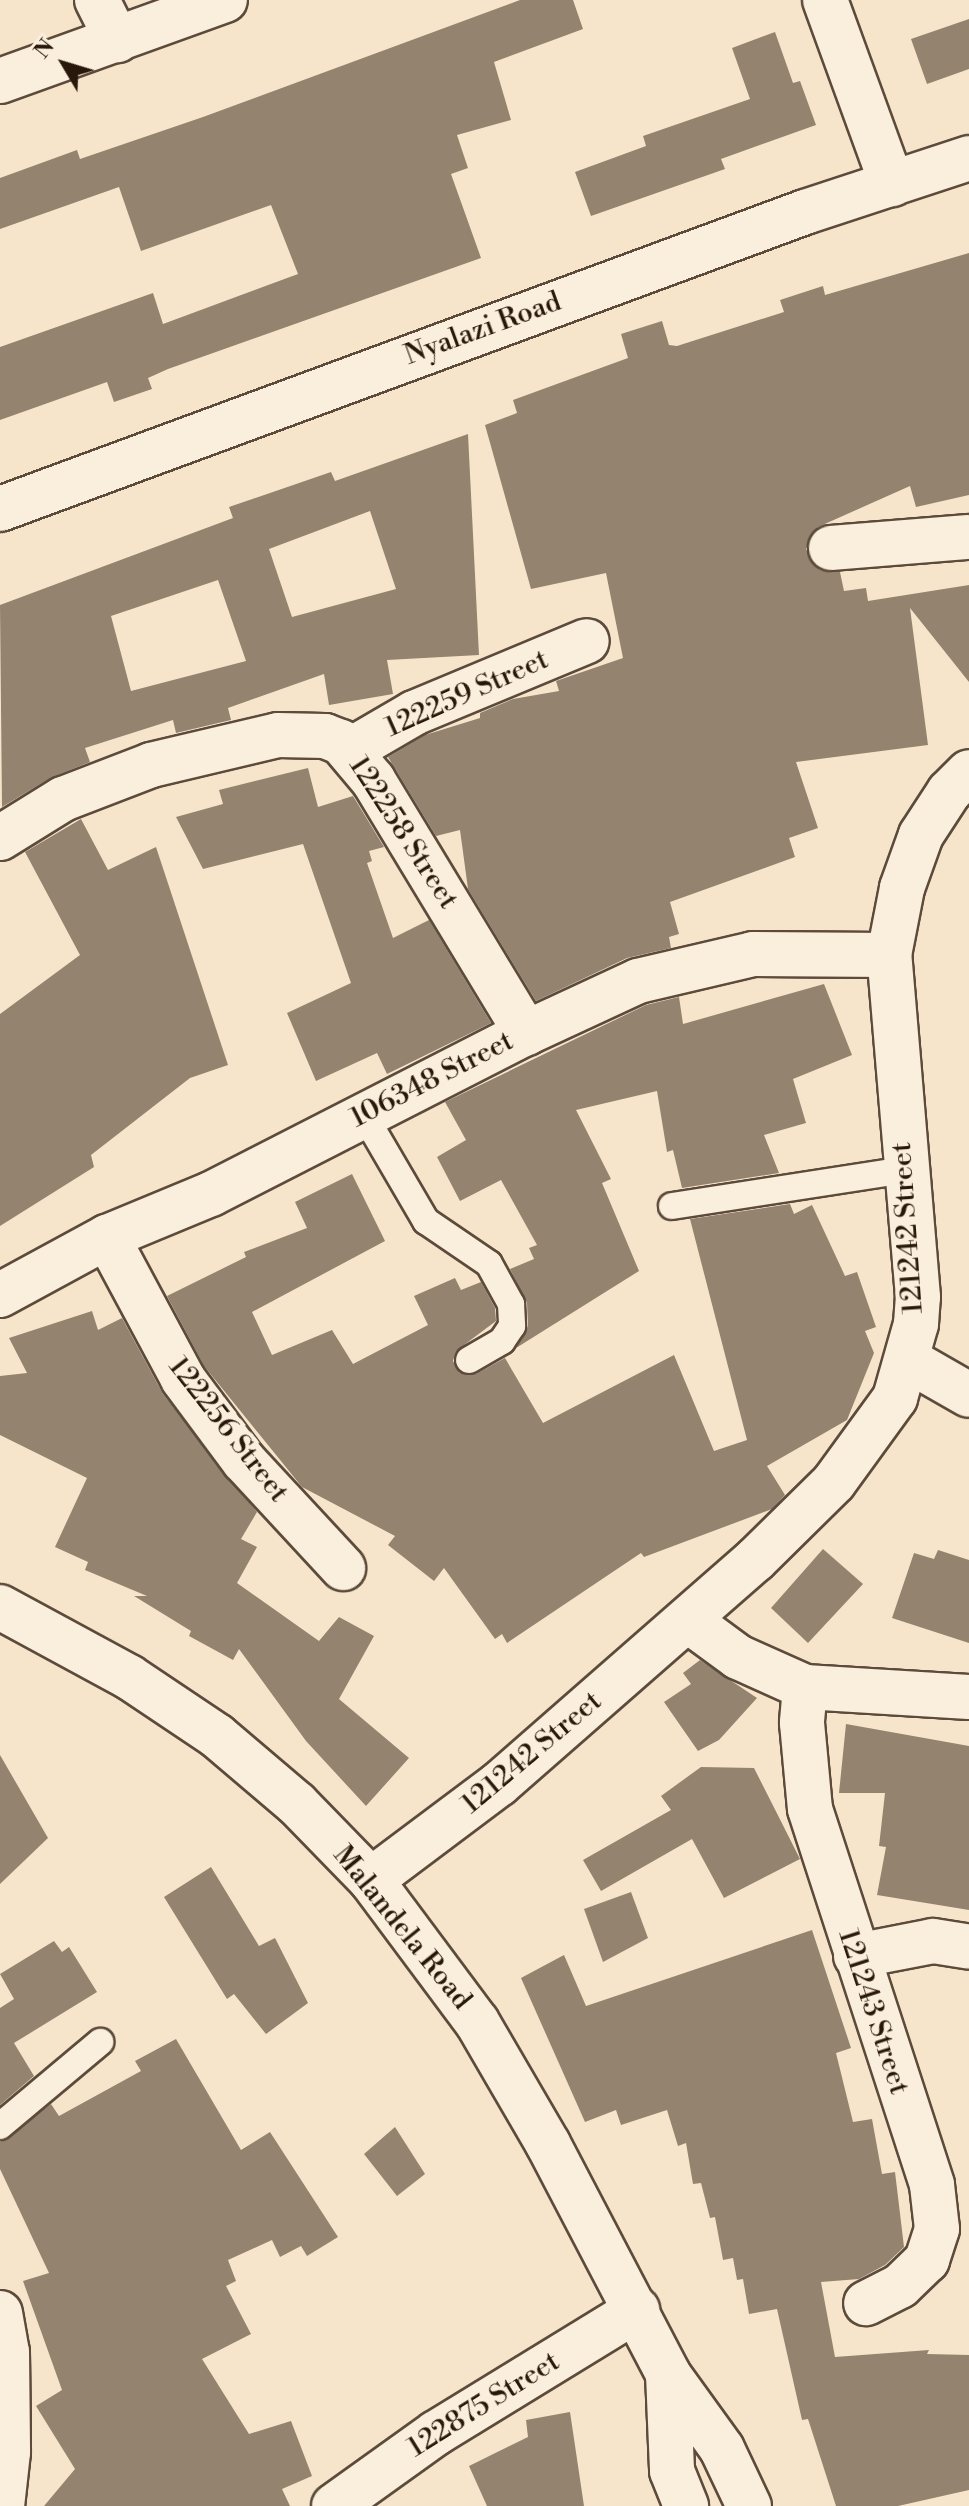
<!DOCTYPE html>
<html>
<head>
<meta charset="utf-8">
<style>
	body { margin:0 }
	#map { position:relative; width:969px; height:2506px; overflow:hidden; background:#f7e5cb; font-family:"Libre Bodoni",serif }
	div>[style] { position:absolute }
	.building>* { inset:0; background:#94836f }
	.roads { filter:drop-shadow(2px 0 #5c4b3b) drop-shadow(-2px 0 #5c4b3b) drop-shadow(0 2px #5c4b3b) drop-shadow(0 -2px #5c4b3b) }
	.service>* { height:26px; margin:-13px; padding:0 13px; transform-origin:13px; border-radius:13px; background:#faeedd }
	.minor>* { height:44px; margin:-22px; padding:0 22px; transform-origin:22px; border-radius:22px; background:#faeedd }
	.secondary>* { height:44px; margin:-22px; padding:0 22px; transform-origin:22px; border-radius:22px; background:#faeedd }
	span { translate:-50% -50%; white-space:nowrap; text-align:center; line-height:1.15; -webkit-text-stroke:8px #faeedd; paint-order:stroke }
	.street-label { font-size:28px; color:#28180b }
	.north { position:absolute; left:24px; top:24px; width:80px; height:80px; -webkit-text-stroke:6px #faeedd; paint-order:stroke; rotate:308deg; font-size:22px; font-weight:700; line-height:32px; text-align:center; color:#28180b }
	.north::after { content:''; display:block; margin:auto; width:28px; height:36px; background:#28180b; clip-path:polygon(50% 0,100% 100%,50% 72%,0 100%) }
</style>
</head>
<body>
<div id="map">
	<div class="building">
		<i style="clip-path:polygon(520px 0,573px 0,583px 29px,494px 62px,511px 120px,457px 135px,468px 168px,451px 174px,481px 258px,168px 369px,148px 378px,152px 389px,114px 402px,107px 382px,0 420px,0 347px,153px 293px,163px 324px,298px 274px,271px 205px,141px 251px,119px 187px,0 229px,0 178px,77px 150px,80px 159px,203px 117px)"></i>
		<i style="clip-path:polygon(969px 19px,969px 69px,927px 84px,911px 39px)"></i>
		<i style="clip-path:polygon(775px 32px,793px 83px,800px 81px,816px 125px,721px 159px,725px 169px,591px 216px,575px 172px,646px 146px,643px 136px,750px 99px,732px 48px)"></i>
		<i style="clip-path:polygon(969px 253px,969px 495px,916px 507px,910px 486px,818px 527px,806px 549px,820px 570px,840px 572px,844px 591px,866px 588px,868px 601px,969px 585px,969px 682px,910px 608px,928px 745px,796px 762px,818px 828px,789px 838px,795px 857px,670px 902px,679px 934px,669px 937px,671px 948px,627px 958px,536px 1001px,468px 889px,460px 830px,436px 836px,388px 757px,425px 735px,480px 718px,480px 713px,513px 699px,559px 691px,556px 681px,623px 658px,606px 573px,531px 589px,485px 425px,517px 413px,513px 400px,628px 358px,621px 334px,662px 321px,669px 345px,677px 346px,784px 312px,780px 300px,823px 286px,825px 295px)"></i>
		<i style="clip-path:polygon(evenodd,468px 434px,479px 655px,387px 660px,393px 694px,329px 705px,324px 674px,228px 708px,231px 720px,176px 733px,173px 720px,85px 748px,90px 762px,50px 778px,2px 807px,0 605px,233px 518px,229px 507px,331px 472px,335px 481px,468px 434px,370px 511px,396px 589px,292px 617px,269px 549px,370px 511px,468px 434px,218px 580px,246px 661px,131px 691px,111px 616px,218px 580px)"></i>
		<i style="clip-path:polygon(308px 768px,318px 807px,353px 796px,384px 847px,369px 851px,372px 861px,367px 863px,393px 938px,429px 920px,491px 1023px,387px 1074px,377px 1053px,316px 1081px,287px 1013px,351px 983px,303px 844px,203px 869px,176px 817px,223px 804px,219px 790px)"></i>
		<i style="clip-path:polygon(81px 819px,108px 870px,156px 847px,228px 1065px,190px 1078px,91px 1155px,94px 1167px,0 1226px,0 1014px,80px 955px,25px 852px)"></i>
		<i style="clip-path:polygon(824px 984px,852px 1055px,793px 1079px,806px 1123px,764px 1135px,779px 1173px,682px 1188px,673px 1150px,667px 1152px,657px 1091px,576px 1110px,611px 1179px,602px 1183px,639px 1271px,516px 1348px,528px 1326px,527px 1303px,510px 1269px,534px 1259px,529px 1248px,537px 1245px,501px 1180px,460px 1201px,437px 1157px,466px 1140px,445px 1102px,646px 1005px,679px 997px,683px 1024px)"></i>
		<i style="clip-path:polygon(352px 1174px,385px 1241px,252px 1312px,272px 1355px,332px 1330px,353px 1364px,428px 1325px,414px 1296px,455px 1278px,461px 1290px,481px 1282px,495px 1308px,496px 1321px,456px 1351px,453px 1361px,460px 1373px,476px 1374px,505px 1358px,543px 1423px,674px 1355px,714px 1451px,747px 1440px,690px 1219px,790px 1204px,794px 1214px,812px 1205px,845px 1276px,857px 1272px,876px 1327px,865px 1331px,874px 1353px,847px 1420px,767px 1466px,785px 1495px,772px 1509px,644px 1557px,641px 1553px,507px 1643px,502px 1634px,495px 1639px,444px 1568px,434px 1581px,388px 1545px,395px 1536px,302px 1487px,204px 1366px,167px 1296px,246px 1257px,244px 1252px,307px 1228px,295px 1202px)"></i>
		<i style="clip-path:polygon(92px 1311px,98px 1330px,122px 1318px,163px 1394px,257px 1512px,241px 1539px,257px 1547px,237px 1583px,319px 1641px,339px 1617px,374px 1636px,339px 1699px,409px 1758px,366px 1806px,306px 1741px,239px 1649px,233px 1660px,189px 1636px,191px 1631px,134px 1596px,147px 1596px,85px 1570px,88px 1562px,55px 1547px,87px 1478px,0 1435px,0 1376px,27px 1373px,9px 1338px)"></i>
		<i style="clip-path:polygon(823px 1549px,863px 1584px,808px 1643px,771px 1608px)"></i>
		<i style="clip-path:polygon(938px 1550px,969px 1560px,969px 1643px,892px 1618px,914px 1553px,934px 1559px)"></i>
		<i style="clip-path:polygon(700px 1660px,757px 1698px,719px 1740px,698px 1751px,664px 1702px,691px 1684px,683px 1673px)"></i>
		<i style="clip-path:polygon(846px 1724px,969px 1746px,969px 1910px,877px 1895px,886px 1847px,879px 1846px,885px 1793px,839px 1793px)"></i>
		<i style="clip-path:polygon(0 1755px,48px 1838px,0 1884px)"></i>
		<i style="clip-path:polygon(701px 1767px,754px 1768px,800px 1859px,724px 1898px,692px 1839px,601px 1891px,583px 1860px,671px 1810px,661px 1796px)"></i>
		<i style="clip-path:polygon(211px 1867px,259px 1946px,275px 1938px,308px 2003px,266px 2034px,234px 1994px,227px 1999px,164px 1897px)"></i>
		<i style="clip-path:polygon(631px 1892px,648px 1938px,603px 1962px,584px 1909px)"></i>
		<i style="clip-path:polygon(812px 1930px,851px 2048px,836px 2053px,853px 2122px,872px 2119px,882px 2174px,895px 2172px,904px 2247px,885px 2265px,859px 2279px,821px 2282px,835px 2357px,929px 2350px,927px 2354px,969px 2355px,969px 2490px,898px 2506px,836px 2506px,808px 2419px,802px 2420px,777px 2309px,749px 2314px,743px 2279px,737px 2280px,733px 2258px,723px 2260px,715px 2217px,710px 2218px,701px 2183px,693px 2184px,686px 2143px,678px 2146px,667px 2110px,621px 2125px,616px 2110px,585px 2122px,521px 1978px,564px 1955px,586px 2006px)"></i>
		<i style="clip-path:polygon(54px 1941px,62px 1952px,69px 1947px,97px 1992px,14px 2043px,34px 2076px,0 2105px,0 2008px,14px 1999px,0 1974px)"></i>
		<i style="clip-path:polygon(176px 2039px,241px 2150px,270px 2132px,338px 2237px,307px 2256px,301px 2246px,280px 2257px,272px 2240px,228px 2260px,236px 2281px,226px 2286px,251px 2334px,202px 2359px,249px 2434px,291px 2421px,312px 2476px,282px 2489px,290px 2506px,44px 2506px,75px 2469px,36px 2406px,62px 2390px,23px 2281px,49px 2273px,0 2169px,0 2142px,51px 2104px,59px 2116px,141px 2071px,135px 2061px)"></i>
		<i style="clip-path:polygon(395px 2127px,425px 2174px,397px 2196px,364px 2154px)"></i>
		<i style="clip-path:polygon(570px 2412px,584px 2506px,487px 2506px,469px 2466px,528px 2437px,526px 2420px)"></i>
	</div>
	<div class="roads">
		<div class="service">
			<i style="left:364px;top:1115px;width:123px;rotate:59.7deg"></i>
			<i style="left:426px;top:1221px;width:76px;rotate:34.3deg"></i>
			<i style="left:489px;top:1264px;width:46px;rotate:61.2deg"></i>
			<i style="left:511px;top:1304px;width:22px;rotate:87deg"></i>
			<i style="left:512px;top:1326px;width:18px;rotate:124deg"></i>
			<i style="left:502px;top:1341px;width:38px;rotate:150deg"></i>
			<i style="left:672px;top:1206px;width:235px;rotate:-8.8deg"></i>
			<i style="left:0;top:2126px;width:131px;rotate:-40deg"></i>
		</div>
		<div class="minor">
			<i style="left:97px;top:0;width:45px;rotate:63.4deg"></i>
			<i style="left:825px;top:0;width:196px;rotate:70deg"></i>
			<i style="left:0;top:81px;width:239px;rotate:-19.8deg"></i>
			<i style="left:0;top:509px;width:858px;rotate:-20.25deg"></i>
			<i style="left:805px;top:212px;width:173px;rotate:-18.2deg"></i>
			<i style="left:831px;top:548px;width:138px;rotate:-4.6deg"></i>
			<i style="left:349px;top:751px;width:75px;rotate:-30.3deg"></i>
			<i style="left:414px;top:713px;width:187px;rotate:-22.6deg"></i>
			<i style="left:0;top:838px;width:74px;rotate:-31.8deg"></i>
			<i style="left:63px;top:799px;width:94px;rotate:-21.1deg"></i>
			<i style="left:151px;top:765px;width:130px;rotate:-13.3deg"></i>
			<i style="left:278px;top:735px;width:47px;rotate:1.2deg"></i>
			<i style="left:325px;top:736px;width:17px;rotate:21deg"></i>
			<i style="left:341px;top:742px;width:50px;rotate:49.9deg"></i>
			<i style="left:373px;top:780px;width:296px;rotate:58.8deg"></i>
			<i style="left:107px;top:1237px;width:161px;rotate:61.8deg"></i>
			<i style="left:183px;top:1379px;width:102px;rotate:53.4deg"></i>
			<i style="left:244px;top:1461px;width:146px;rotate:47.2deg"></i>
			<i style="left:0;top:1295px;width:122px;rotate:-28.5deg"></i>
			<i style="left:107px;top:1237px;width:113px;rotate:-22.5deg"></i>
			<i style="left:211px;top:1194px;width:354px;rotate:-27.1deg"></i>
			<i style="left:526px;top:1033px;width:123px;rotate:-24.9deg"></i>
			<i style="left:638px;top:981px;width:118px;rotate:-13.2deg"></i>
			<i style="left:753px;top:954px;width:136px;rotate:0.4deg"></i>
			<i style="left:908px;top:1360px;width:70px;rotate:29.8deg"></i>
			<i style="left:689px;top:1621px;width:61px;rotate:36.3deg"></i>
			<i style="left:738px;top:1657px;width:73px;rotate:24.1deg"></i>
			<i style="left:805px;top:1687px;width:164px;rotate:3.5deg"></i>
			<i style="left:805px;top:1687px;width:36px;rotate:95deg"></i>
			<i style="left:802px;top:1723px;width:86px;rotate:84.7deg"></i>
			<i style="left:810px;top:1809px;width:395px;rotate:72deg"></i>
			<i style="left:932px;top:2185px;width:44px;rotate:83.5deg"></i>
			<i style="left:937px;top:2229px;width:33px;rotate:108deg"></i>
			<i style="left:927px;top:2260px;width:37px;rotate:136deg"></i>
			<i style="left:900px;top:2286px;width:38px;rotate:153deg"></i>
			<i style="left:371px;top:1880px;width:160px;rotate:-36.9deg"></i>
			<i style="left:499px;top:1784px;width:340px;rotate:-41.2deg"></i>
			<i style="left:755px;top:1560px;width:111px;rotate:-44.6deg"></i>
			<i style="left:834px;top:1482px;width:104px;rotate:-54deg"></i>
			<i style="left:895px;top:1398px;width:77px;rotate:-74.2deg"></i>
			<i style="left:916px;top:1324px;width:27px;rotate:-86deg"></i>
			<i style="left:918px;top:1297px;width:343px;rotate:-94.8deg"></i>
			<i style="left:889px;top:955px;width:68px;rotate:-79deg"></i>
			<i style="left:902px;top:888px;width:56px;rotate:-70.3deg"></i>
			<i style="left:921px;top:835px;width:51px;rotate:-56.9deg"></i>
			<i style="left:949px;top:792px;width:28px;rotate:-45deg"></i>
			<i style="left:856px;top:1956px;width:78px;rotate:-11deg"></i>
			<i style="left:933px;top:1941px;width:36px;rotate:9deg"></i>
			<i style="left:0;top:2313px;width:40px;rotate:80deg"></i>
			<i style="left:7px;top:2352px;width:100px;rotate:89.4deg"></i>
			<i style="left:8px;top:2452px;width:54px;rotate:96.3deg"></i>
			<i style="left:334px;top:2506px;width:125px;rotate:-35.6deg"></i>
			<i style="left:436px;top:2433px;width:236px;rotate:-31.5deg"></i>
		</div>
		<div class="secondary">
			<i style="left:0;top:1607px;width:147px;rotate:28.5deg"></i>
			<i style="left:129px;top:1677px;width:106px;rotate:33.8deg"></i>
			<i style="left:217px;top:1736px;width:105px;rotate:40.4deg"></i>
			<i style="left:297px;top:1804px;width:106px;rotate:45.8deg"></i>
			<i style="left:371px;top:1880px;width:177px;rotate:53.3deg"></i>
			<i style="left:477px;top:2022px;width:141px;rotate:59.8deg"></i>
			<i style="left:548px;top:2144px;width:259px;rotate:62.4deg"></i>
			<i style="left:668px;top:2374px;width:92px;rotate:54.2deg"></i>
			<i style="left:722px;top:2449px;width:63px;rotate:64.7deg"></i>
			<i style="left:668px;top:2374px;width:97px;rotate:87.6deg"></i>
			<i style="left:672px;top:2471px;width:38px;rotate:68deg"></i>
		</div>
	</div>
	<div class="street-label">
		<span style="left:483px;top:329px;rotate:-20deg">Nyalazi Road</span>
		<span style="left:467px;top:694px;rotate:-24deg">122259 Street</span>
		<span style="left:403px;top:833px;rotate:57deg">122258 Street</span>
		<span style="left:432px;top:1080px;rotate:-27deg">106348 Street</span>
		<span style="left:908px;top:1228px;rotate:-94deg">121242 Street</span>
		<span style="left:228px;top:1430px;rotate:52deg">122256 Street</span>
		<span style="left:532px;top:1753px;rotate:-40deg">121242 Street</span>
		<span style="left:402px;top:1928px;rotate:51deg">Malandela Road</span>
		<span style="left:873px;top:2012px;rotate:72deg">121243 Street</span>
		<span style="left:484px;top:2405px;rotate:-32deg">122875 Street</span>
	</div>
	<div class="north">N</div>
</div>
</body>
</html>
